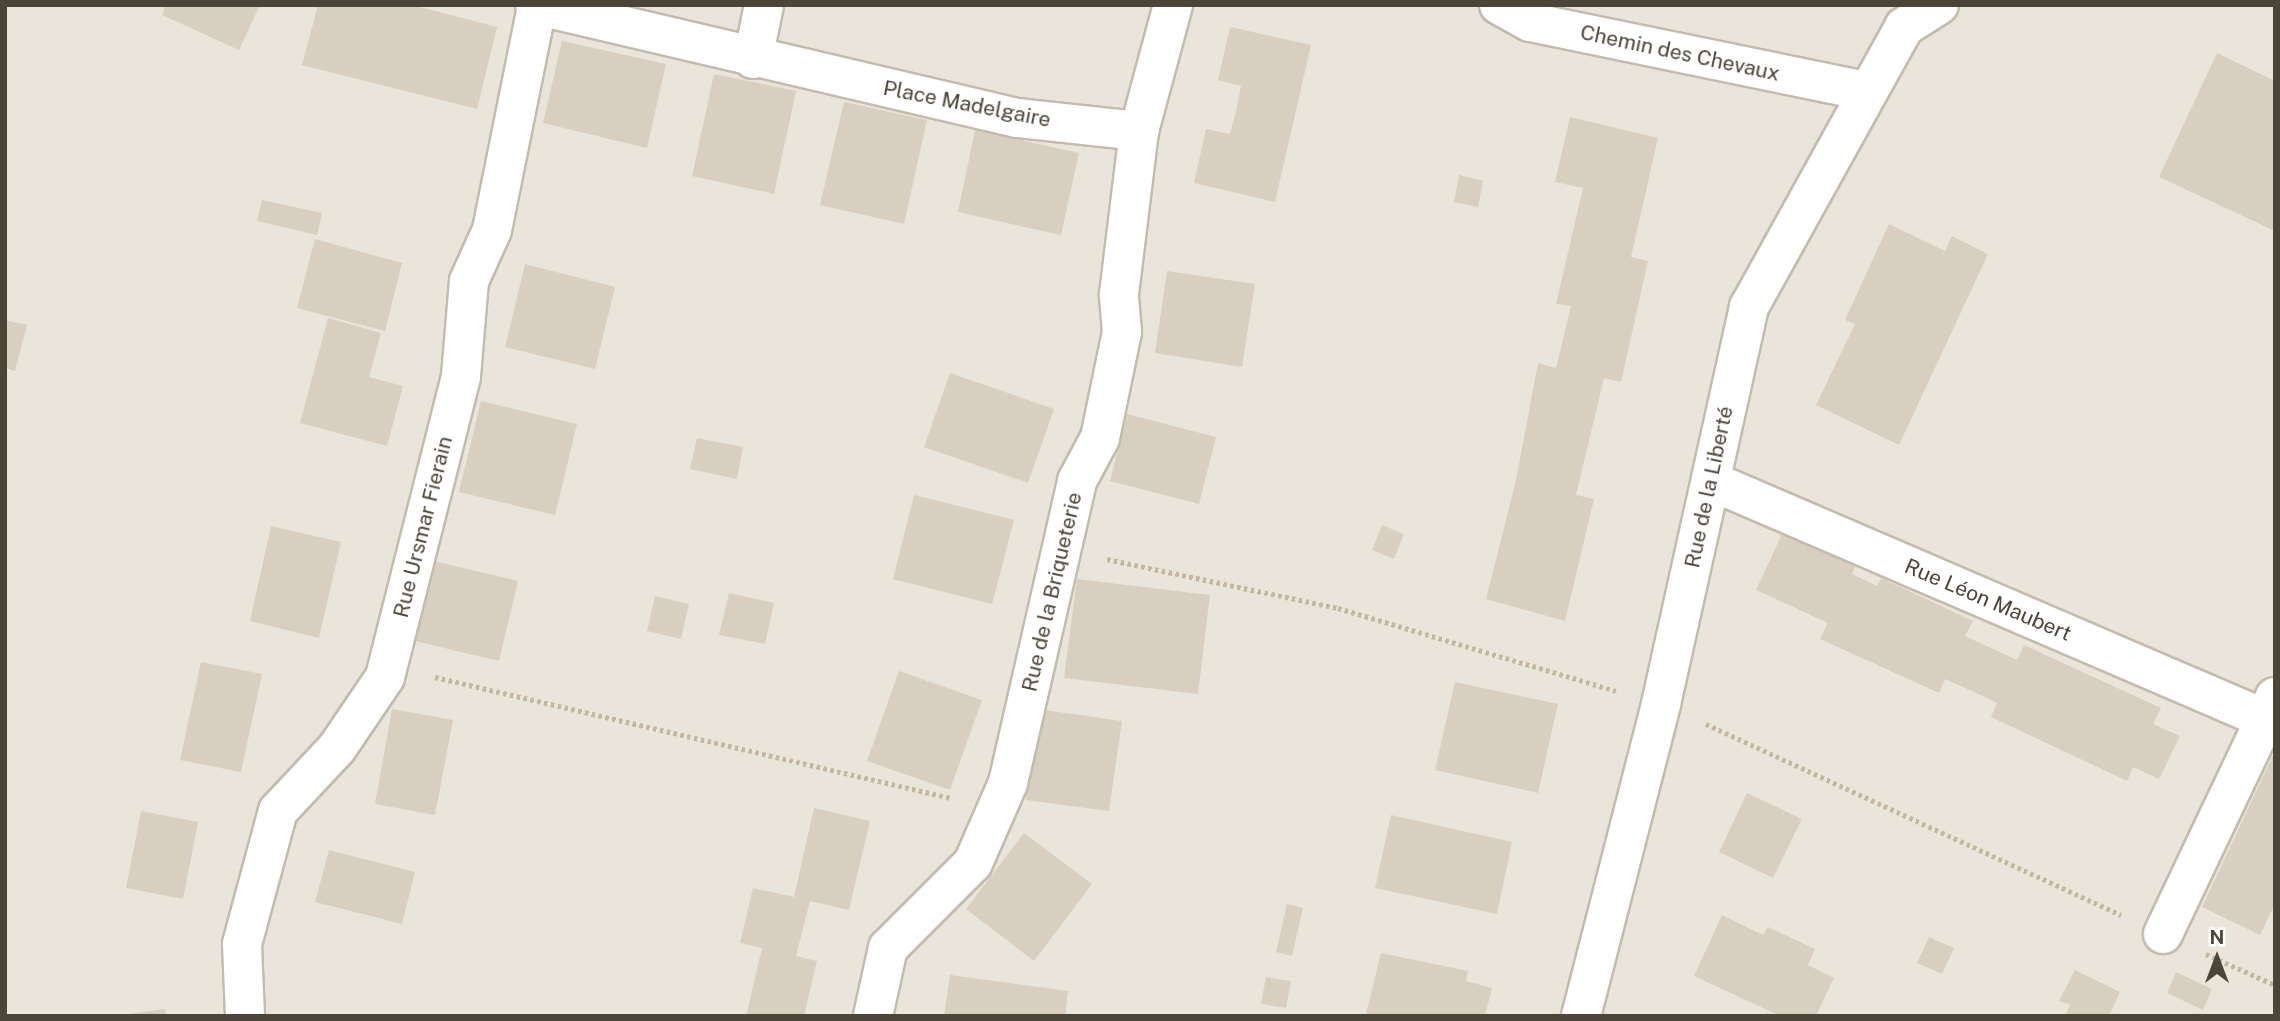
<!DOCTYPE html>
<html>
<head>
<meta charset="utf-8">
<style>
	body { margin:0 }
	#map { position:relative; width:2280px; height:1021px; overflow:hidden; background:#f6f3ec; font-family:"Public Sans",sans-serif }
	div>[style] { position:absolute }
	.residential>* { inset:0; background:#eae5da }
	.building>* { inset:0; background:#d8cfc1 }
	.path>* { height:4.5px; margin-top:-2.25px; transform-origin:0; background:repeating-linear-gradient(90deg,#c4b79f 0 3.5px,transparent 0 7px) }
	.roads { filter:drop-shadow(2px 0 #c2bbae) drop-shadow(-2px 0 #c2bbae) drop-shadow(0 2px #c2bbae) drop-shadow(0 -2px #c2bbae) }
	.street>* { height:38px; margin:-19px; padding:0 19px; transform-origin:19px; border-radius:19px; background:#fff }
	span { translate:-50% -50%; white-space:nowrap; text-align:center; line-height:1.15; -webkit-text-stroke:6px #fff; paint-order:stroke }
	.street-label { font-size:21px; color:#4b4439 }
	.frame { position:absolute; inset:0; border:7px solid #4b4439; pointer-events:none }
	.north { position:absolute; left:2182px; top:923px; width:70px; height:70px; -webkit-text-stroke:5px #fff; paint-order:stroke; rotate:0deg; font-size:19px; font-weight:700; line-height:28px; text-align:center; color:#4b4439 }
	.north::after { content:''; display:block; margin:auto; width:24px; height:32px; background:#4b4439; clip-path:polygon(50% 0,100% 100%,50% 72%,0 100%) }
</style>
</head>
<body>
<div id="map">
	<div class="residential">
		<i style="clip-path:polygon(5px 5px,2275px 5px,2275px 1016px,5px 1016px)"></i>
	</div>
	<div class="building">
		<i style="clip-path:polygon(166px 5px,260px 5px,239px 50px,162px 15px)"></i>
		<i style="clip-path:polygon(318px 5px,412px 5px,497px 27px,477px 109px,302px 65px)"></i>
		<i style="clip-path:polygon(1230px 27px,1311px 45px,1275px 202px,1194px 183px,1206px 129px,1230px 134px,1236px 111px,1241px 86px,1218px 80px)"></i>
		<i style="clip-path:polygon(562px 41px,666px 64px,647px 148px,543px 123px)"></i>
		<i style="clip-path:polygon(2217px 53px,2275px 81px,2275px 231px,2159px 177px)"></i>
		<i style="clip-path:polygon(714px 74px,796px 91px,774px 194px,692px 176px)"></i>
		<i style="clip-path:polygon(844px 102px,927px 120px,904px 224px,820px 205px)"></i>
		<i style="clip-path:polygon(1570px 117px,1658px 138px,1631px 257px,1648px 261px,1621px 382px,1604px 378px,1576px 495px,1594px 499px,1565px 621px,1486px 599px,1516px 480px,1538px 363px,1556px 368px,1571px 306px,1556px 304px,1583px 188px,1555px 182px)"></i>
		<i style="clip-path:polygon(975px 130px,1079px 153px,1061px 235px,958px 212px)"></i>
		<i style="clip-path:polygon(1459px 175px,1483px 181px,1478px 207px,1454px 202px)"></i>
		<i style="clip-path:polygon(262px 200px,322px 213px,317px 235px,257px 221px)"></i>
		<i style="clip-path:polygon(1889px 224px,1945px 251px,1952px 236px,1988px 254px,1899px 445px,1816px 405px,1855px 324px,1845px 320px)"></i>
		<i style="clip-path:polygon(315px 239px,402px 263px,385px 331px,297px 308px)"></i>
		<i style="clip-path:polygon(525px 264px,615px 287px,595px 369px,505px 347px)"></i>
		<i style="clip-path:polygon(1167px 271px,1255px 284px,1242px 367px,1155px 353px)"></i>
		<i style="clip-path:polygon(328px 318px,381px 333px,369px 377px,403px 386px,387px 446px,300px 423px)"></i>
		<i style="clip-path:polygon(5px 320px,27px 325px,15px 371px,5px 368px)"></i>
		<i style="clip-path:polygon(950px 373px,1054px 409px,1028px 483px,924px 447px)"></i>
		<i style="clip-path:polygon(481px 401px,577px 424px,555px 515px,459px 492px)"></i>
		<i style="clip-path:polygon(1127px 414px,1216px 437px,1199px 504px,1110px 481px)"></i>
		<i style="clip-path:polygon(697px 438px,743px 447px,737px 479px,690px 469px)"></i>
		<i style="clip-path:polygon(914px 495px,1014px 520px,992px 604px,893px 579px)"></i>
		<i style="clip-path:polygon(1382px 525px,1404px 534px,1394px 559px,1372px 550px)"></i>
		<i style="clip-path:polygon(271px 526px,341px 542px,319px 638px,250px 621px)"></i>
		<i style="clip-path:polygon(1783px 532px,1855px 566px,1852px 574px,1877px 586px,1881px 578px,1973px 621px,1965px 636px,2017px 660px,2024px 645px,2161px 708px,2153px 724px,2180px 736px,2159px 779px,2133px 767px,2127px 781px,1991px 717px,1997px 703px,1972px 691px,1945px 679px,1939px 693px,1820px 639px,1828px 623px,1756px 590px)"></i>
		<i style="clip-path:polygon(434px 561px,518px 581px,499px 661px,415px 641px)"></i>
		<i style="clip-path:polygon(1077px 579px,1210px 595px,1198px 694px,1064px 678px)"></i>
		<i style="clip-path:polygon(729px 593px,774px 603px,765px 644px,719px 635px)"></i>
		<i style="clip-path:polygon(655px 596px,689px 604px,681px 639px,647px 631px)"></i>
		<i style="clip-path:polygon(201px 662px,262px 674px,241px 772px,180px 760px)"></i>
		<i style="clip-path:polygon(899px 671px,982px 700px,950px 790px,867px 761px)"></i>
		<i style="clip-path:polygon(1455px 682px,1558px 704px,1538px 793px,1435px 770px)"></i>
		<i style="clip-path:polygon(392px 709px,453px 720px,435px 815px,375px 804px)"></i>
		<i style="clip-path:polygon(1038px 709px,1122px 721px,1109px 811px,1026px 800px)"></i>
		<i style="clip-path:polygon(2275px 751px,2275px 904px,2260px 935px,2202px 907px)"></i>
		<i style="clip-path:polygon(1747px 793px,1802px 819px,1773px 878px,1719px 852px)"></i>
		<i style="clip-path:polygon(814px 808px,870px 821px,849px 910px,810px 901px,796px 956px,817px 961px,804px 1016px,746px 1016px,762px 948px,740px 943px,753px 888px,794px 897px)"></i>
		<i style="clip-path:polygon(141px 811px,198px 822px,183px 899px,126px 888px)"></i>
		<i style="clip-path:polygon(1391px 815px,1512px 842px,1497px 914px,1375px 888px)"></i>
		<i style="clip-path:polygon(1024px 833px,1092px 884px,1034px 961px,966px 909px)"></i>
		<i style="clip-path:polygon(329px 850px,415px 872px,402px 924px,315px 902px)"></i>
		<i style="clip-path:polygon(1287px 904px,1303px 908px,1292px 956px,1276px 952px)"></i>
		<i style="clip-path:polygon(1722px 915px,1763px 935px,1768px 927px,1815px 949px,1808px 965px,1834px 978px,1816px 1016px,1780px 1016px,1694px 976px)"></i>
		<i style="clip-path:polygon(1929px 937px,1954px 948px,1942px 974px,1917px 963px)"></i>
		<i style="clip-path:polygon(1381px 953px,1468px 971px,1466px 981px,1492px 988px,1485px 1016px,1366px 1014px)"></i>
		<i style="clip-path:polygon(2075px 970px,2120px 992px,2109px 1016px,2065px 1016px,2070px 1005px,2059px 1001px)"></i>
		<i style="clip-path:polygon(2176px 972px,2212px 989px,2203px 1010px,2167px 993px)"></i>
		<i style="clip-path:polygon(950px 975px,1068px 991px,1065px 1016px,944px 1016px)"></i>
		<i style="clip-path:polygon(1266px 977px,1291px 981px,1286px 1008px,1261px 1004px)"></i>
		<i style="clip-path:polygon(165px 1009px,166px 1016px,128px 1016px,128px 1014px)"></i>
	</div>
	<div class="path">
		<i style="left:1107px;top:559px;width:236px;rotate:12deg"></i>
		<i style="left:1338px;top:608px;width:290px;rotate:16.6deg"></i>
		<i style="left:435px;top:677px;width:530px;rotate:13.2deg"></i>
		<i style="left:1706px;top:724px;width:457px;rotate:24.7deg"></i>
		<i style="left:2206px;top:954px;width:76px;rotate:24.2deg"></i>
	</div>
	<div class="roads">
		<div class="street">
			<i style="left:535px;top:5px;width:495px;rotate:13.2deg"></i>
			<i style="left:1017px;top:118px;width:123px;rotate:6.1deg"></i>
			<i style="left:1499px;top:5px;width:35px;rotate:29deg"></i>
			<i style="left:1530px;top:22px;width:342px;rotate:11.6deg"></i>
			<i style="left:753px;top:59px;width:55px;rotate:-78.5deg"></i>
			<i style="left:1711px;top:481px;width:603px;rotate:23.25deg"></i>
			<i style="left:2265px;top:719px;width:24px;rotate:-66deg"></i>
			<i style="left:2163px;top:934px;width:238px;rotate:-64.6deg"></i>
			<i style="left:245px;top:1016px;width:72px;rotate:-92.4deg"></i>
			<i style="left:242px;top:944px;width:138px;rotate:-74.9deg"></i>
			<i style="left:278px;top:811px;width:86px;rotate:-46.9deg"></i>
			<i style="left:337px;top:748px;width:86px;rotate:-55.9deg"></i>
			<i style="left:385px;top:677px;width:310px;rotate:-75.8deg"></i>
			<i style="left:461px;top:376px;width:95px;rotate:-85.2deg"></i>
			<i style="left:469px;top:281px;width:56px;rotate:-65.7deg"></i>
			<i style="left:492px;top:230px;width:228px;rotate:-78.6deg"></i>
			<i style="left:873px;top:1016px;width:70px;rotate:-77.6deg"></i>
			<i style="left:888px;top:948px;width:120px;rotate:-45deg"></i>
			<i style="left:973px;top:863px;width:87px;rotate:-66.4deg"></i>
			<i style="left:1008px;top:783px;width:310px;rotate:-77.1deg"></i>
			<i style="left:1077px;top:481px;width:49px;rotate:-61.9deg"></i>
			<i style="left:1100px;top:438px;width:108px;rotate:-78.3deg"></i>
			<i style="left:1122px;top:332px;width:38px;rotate:-95deg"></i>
			<i style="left:1119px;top:294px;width:164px;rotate:-83deg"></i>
			<i style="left:1139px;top:131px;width:131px;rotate:-74.9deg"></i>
			<i style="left:1581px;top:1016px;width:322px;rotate:-75.6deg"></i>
			<i style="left:1661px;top:704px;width:407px;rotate:-77.5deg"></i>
			<i style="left:1749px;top:307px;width:320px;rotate:-61deg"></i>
			<i style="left:1904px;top:27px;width:41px;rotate:-32.2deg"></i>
		</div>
	</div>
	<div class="street-label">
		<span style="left:1680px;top:53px;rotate:12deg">Chemin des Chevaux</span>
		<span style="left:967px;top:104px;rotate:11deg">Place Madelgaire</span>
		<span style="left:1709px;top:487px;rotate:-78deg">Rue de la Liberté</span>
		<span style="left:423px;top:527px;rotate:-76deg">Rue Ursmar Fierain</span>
		<span style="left:1052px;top:592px;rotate:-77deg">Rue de la Briqueterie</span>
		<span style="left:1988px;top:600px;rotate:23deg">Rue Léon Maubert</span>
	</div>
	<div class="frame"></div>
	<div class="north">N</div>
</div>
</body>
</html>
